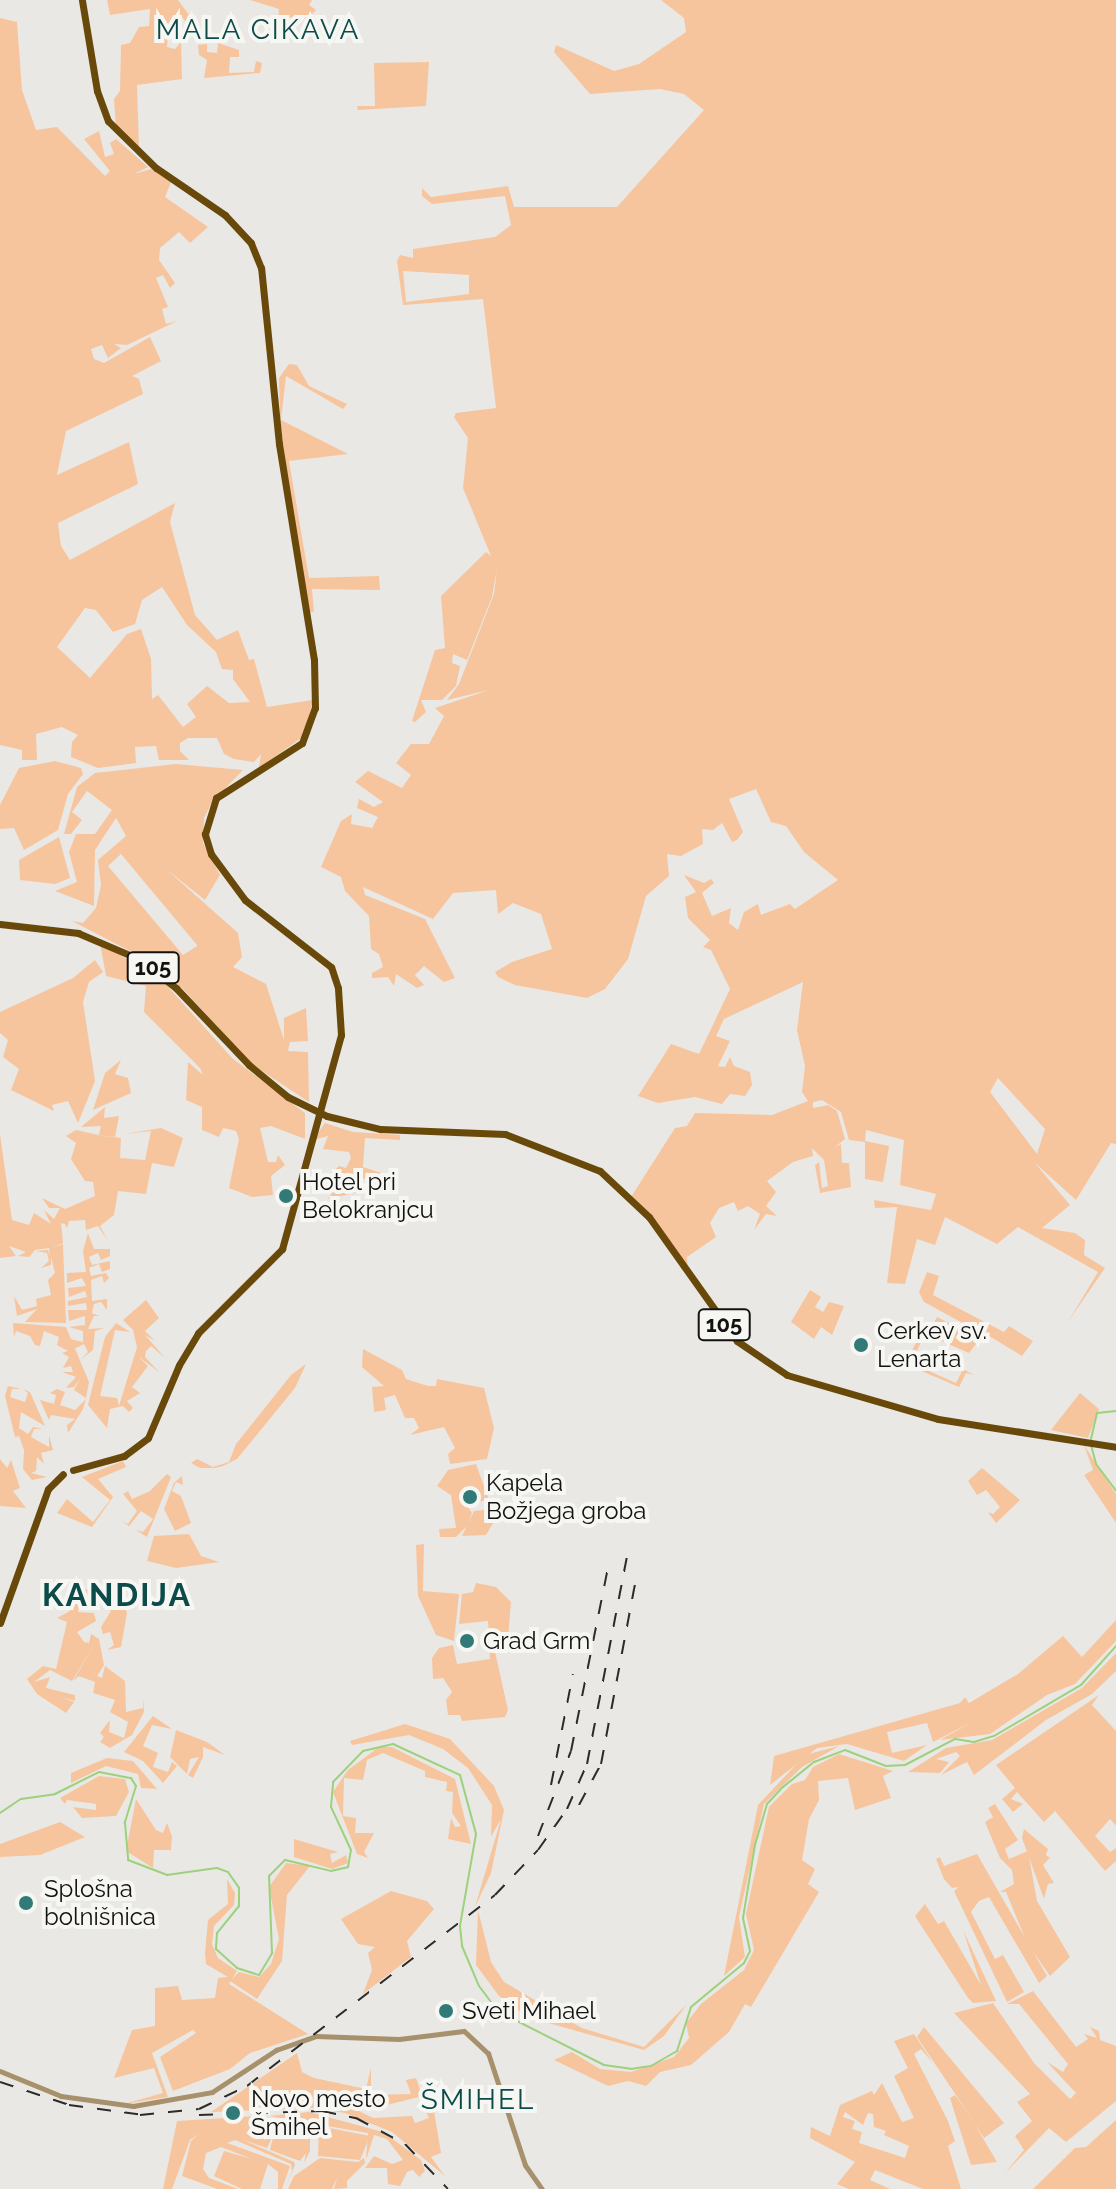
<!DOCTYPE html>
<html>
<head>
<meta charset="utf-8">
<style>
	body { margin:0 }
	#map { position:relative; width:1116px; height:2189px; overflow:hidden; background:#e9e8e5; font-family:Raleway,sans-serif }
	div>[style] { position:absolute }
	.green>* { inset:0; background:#f7c59d }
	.stream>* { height:2px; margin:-1px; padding:0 1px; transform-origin:1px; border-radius:1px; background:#9cd17d }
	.minor>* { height:5px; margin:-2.5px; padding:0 2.5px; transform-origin:2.5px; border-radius:2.5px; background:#a7916d }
	.major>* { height:7px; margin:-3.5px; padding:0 3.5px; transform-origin:3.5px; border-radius:3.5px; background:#69490a }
	.rail>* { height:2px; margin-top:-1px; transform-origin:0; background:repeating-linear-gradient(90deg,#2c2b2a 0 14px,transparent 0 28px) }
	.dots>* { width:22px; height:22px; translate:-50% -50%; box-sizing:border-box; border:4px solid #f6f6f3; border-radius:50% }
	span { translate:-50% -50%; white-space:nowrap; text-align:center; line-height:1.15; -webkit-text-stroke:8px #f6f6f3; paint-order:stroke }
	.shield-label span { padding:2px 6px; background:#f6f6f3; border:2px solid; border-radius:6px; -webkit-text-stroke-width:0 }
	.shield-label { font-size:22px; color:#131211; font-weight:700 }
	.poi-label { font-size:24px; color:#131211 }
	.left { translate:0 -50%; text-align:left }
	.quarter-label { font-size:28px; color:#0c4b49; letter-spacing:2px }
	.district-label { font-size:32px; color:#0c4b49; font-weight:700; letter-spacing:2px }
</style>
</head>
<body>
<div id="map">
	<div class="green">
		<i style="clip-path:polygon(107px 0,178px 0,195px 23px,188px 25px,182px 17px,172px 23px,176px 35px,168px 35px,167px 47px,175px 49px,181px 42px,182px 79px,137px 85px,139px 147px,116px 128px,114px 99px,120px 91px,121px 45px,130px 43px,139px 27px,149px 26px,150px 9px,110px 15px)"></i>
		<i style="clip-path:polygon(250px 0,312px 0,309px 5px,316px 10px,307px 19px,288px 17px,287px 23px,278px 22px,279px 9px)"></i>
		<i style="clip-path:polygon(evenodd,661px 0,1116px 0,1116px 1144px,1111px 1143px,1076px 1200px,1035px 1163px,1070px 1205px,1042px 1228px,1075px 1233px,1085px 1240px,1084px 1255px,1105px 1268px,1068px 1322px,1098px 1272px,1018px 1227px,997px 1244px,945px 1217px,935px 1245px,917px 1239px,905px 1284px,887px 1283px,897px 1207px,875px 1208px,874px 1200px,931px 1210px,936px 1194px,900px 1185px,904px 1140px,866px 1130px,865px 1141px,889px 1146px,883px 1182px,865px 1179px,865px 1142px,849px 1140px,841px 1112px,822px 1100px,813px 1102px,813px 1108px,828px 1105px,837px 1111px,845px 1139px,835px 1147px,841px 1144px,842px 1163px,849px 1163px,851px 1187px,820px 1193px,815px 1165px,819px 1162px,822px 1188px,828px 1186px,824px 1160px,812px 1148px,813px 1156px,793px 1162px,767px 1181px,776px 1192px,766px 1206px,777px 1216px,766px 1214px,754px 1230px,760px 1214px,748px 1206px,738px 1211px,734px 1202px,719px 1208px,710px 1223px,716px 1237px,687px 1257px,688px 1273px,631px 1197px,675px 1128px,687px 1126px,695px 1113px,772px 1115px,808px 1101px,802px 1092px,805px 1066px,797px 1030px,803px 982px,724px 1019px,716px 1036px,730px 1041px,718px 1066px,725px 1067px,730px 1057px,734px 1066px,750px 1072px,752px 1085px,745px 1096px,730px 1094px,722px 1104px,695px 1097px,658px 1103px,638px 1096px,671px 1044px,699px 1054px,730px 989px,711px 950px,703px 947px,710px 940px,688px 918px,685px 897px,696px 892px,684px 875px,704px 883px,711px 879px,714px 883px,702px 893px,712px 916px,731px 908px,729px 923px,738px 930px,744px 912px,758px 904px,761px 915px,790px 904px,795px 909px,838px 880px,804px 852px,786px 826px,771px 822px,756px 789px,729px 799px,743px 832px,737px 840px,732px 842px,722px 823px,713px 830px,702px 829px,703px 844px,681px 856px,667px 854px,669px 876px,646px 896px,628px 959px,605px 989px,587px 998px,515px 985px,498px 977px,495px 972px,512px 962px,552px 949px,541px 914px,513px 903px,498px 914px,496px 890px,453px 893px,433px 919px,363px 887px,365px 895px,425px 919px,455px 978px,444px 982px,424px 966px,415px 975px,424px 985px,417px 988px,396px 974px,394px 986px,388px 977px,372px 978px,372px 973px,383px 967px,379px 954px,371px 949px,369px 916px,345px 891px,341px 877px,321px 867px,341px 821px,352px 814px,351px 824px,372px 828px,378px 817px,357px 808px,359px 799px,374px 807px,383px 802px,355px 782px,368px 771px,402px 788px,411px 775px,396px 763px,411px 744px,429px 744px,444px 716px,435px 708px,489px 690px,447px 700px,459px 684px,494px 594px,497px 568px,492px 597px,467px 660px,453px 654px,452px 663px,460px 666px,456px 686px,442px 700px,421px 700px,426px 712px,415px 722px,412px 721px,435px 650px,445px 648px,441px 596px,486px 552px,491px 556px,463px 488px,468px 438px,454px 417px,456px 413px,496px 408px,483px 299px,403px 305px,397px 261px,400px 255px,413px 258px,413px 249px,495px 237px,511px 225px,505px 196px,432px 204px,422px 196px,422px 188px,431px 197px,508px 186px,514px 207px,617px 207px,704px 110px,684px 94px,660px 89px,590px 94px,554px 52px,556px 45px,614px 71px,639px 64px,686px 32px,684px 18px,661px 0,403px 271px,469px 275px,469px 294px,406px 302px,403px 271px,661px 0,998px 1078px,1045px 1129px,1037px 1154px,990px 1092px,998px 1078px)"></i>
		<i style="clip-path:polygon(evenodd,0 18px,17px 22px,22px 90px,36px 130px,57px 127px,105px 176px,110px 171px,84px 139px,99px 131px,105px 157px,114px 154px,110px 143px,116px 139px,148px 167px,134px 174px,151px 169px,171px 182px,165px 197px,208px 227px,190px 243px,179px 232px,160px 248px,159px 260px,175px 283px,170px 288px,163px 275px,156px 278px,168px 307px,162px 309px,166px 324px,177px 321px,127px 345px,114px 344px,121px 348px,108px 358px,102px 345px,91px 349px,94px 359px,104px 363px,150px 337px,161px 361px,132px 376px,139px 379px,143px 394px,66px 431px,57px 475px,129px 442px,138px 484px,58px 523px,61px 546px,70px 560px,175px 503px,170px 522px,195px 615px,217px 640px,238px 630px,249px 660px,254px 659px,267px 707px,313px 700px,304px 736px,259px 768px,261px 754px,254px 762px,234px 759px,224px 754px,217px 738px,188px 738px,180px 743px,180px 751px,189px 760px,159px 760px,156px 746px,135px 747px,136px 763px,98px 768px,71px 757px,72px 742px,78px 735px,62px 727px,36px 734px,37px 760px,22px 760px,22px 750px,0 745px,0 18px,162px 587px,187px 625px,216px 652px,222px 669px,233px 670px,233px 679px,250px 702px,229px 703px,207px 686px,187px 704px,196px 717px,183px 727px,158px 695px,152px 699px,151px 659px,141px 629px,127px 634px,90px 678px,57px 647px,85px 608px,96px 610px,113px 632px,135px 624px,142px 600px,162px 587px)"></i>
		<i style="clip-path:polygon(218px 43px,239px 50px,239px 57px,230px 57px,229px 73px,254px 72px,256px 61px,262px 63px,260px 73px,204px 78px,207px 60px,199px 55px,198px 45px,207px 44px,207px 52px,217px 53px)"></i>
		<i style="clip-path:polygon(429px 62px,426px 106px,358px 110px,357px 106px,375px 106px,374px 63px)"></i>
		<i style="clip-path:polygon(289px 364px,297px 365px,309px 386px,347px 404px,343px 409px,286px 376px,281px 420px,348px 454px,289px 461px,309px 578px,379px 576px,380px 590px,312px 589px,314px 612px,310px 612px,291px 516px,280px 417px,279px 378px)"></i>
		<i style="clip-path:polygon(55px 761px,81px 768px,83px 774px,68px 794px,58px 830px,24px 850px,14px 828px,0 829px,0 805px,19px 768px)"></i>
		<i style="clip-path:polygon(evenodd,176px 764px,243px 770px,212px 802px,204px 818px,203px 843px,220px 875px,205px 900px,166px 869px,238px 933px,242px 957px,233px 967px,266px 984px,284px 1040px,284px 1018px,306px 1008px,308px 1041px,290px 1042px,288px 1051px,308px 1052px,309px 1102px,250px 1063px,183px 989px,151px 962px,72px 921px,83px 923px,96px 908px,101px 885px,98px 860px,126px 836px,116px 818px,95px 850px,94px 906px,55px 891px,77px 882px,69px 852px,76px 834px,95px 834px,112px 810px,87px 791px,72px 812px,82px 820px,71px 834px,64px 834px,77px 787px,95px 773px,176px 764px,121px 854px,197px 945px,197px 946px,183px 955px,108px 866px,121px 854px)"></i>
		<i style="clip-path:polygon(59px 837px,70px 878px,55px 884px,20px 880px,19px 860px)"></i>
		<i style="clip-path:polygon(100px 943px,162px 980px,232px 1058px,305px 1113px,305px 1139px,271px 1126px,260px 1128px,268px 1162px,276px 1162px,278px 1155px,285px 1165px,271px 1176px,273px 1195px,252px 1197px,229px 1188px,239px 1139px,236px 1131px,223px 1128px,219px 1137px,202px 1130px,202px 1107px,186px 1100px,188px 1062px,203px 1075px,200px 1068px,144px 1012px,146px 986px,106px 976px)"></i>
		<i style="clip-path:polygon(95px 960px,103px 972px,89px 982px,83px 1002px,95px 1081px,78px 1123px,68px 1101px,52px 1105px,54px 1111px,11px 1090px,19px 1069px,3px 1057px,8px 1040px,0 1033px,0 1012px,73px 978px)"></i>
		<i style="clip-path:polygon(121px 1060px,115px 1074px,128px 1078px,131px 1093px,93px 1110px,105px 1073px)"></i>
		<i style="clip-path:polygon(105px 1107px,104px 1118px,119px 1116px,115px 1137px,77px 1133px,121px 1138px,120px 1158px,145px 1160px,151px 1131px,124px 1134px,161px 1128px,183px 1138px,174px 1167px,152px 1163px,146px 1194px,118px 1191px,114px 1215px,100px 1226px,108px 1241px,98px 1226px,86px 1230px,85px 1220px,69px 1221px,67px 1228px,65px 1224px,61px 1223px,63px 1243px,52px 1248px,63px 1244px,66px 1323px,25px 1322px,37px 1309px,17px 1316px,14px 1296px,22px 1310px,37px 1306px,36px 1299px,51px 1295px,48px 1280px,55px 1273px,51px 1257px,51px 1265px,41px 1268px,49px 1261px,47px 1253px,36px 1251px,48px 1250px,50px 1257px,49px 1248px,35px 1250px,29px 1257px,18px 1256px,26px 1252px,9px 1246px,16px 1256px,0 1258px,0 1134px,12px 1220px,29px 1225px,34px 1213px,51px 1224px,44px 1210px,54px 1219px,60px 1208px,49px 1208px,42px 1198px,65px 1209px,95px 1196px,93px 1182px,85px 1181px,71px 1159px,76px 1143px,66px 1136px,76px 1130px,99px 1135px,101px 1126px,81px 1127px)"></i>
		<i style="clip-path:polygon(325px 1123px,353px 1132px,400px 1135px,400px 1140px,365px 1138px,363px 1167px,388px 1175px,361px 1179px,364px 1191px,328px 1199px,335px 1189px,322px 1180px,339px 1166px,346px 1168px,351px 1158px,349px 1152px,323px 1149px,328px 1136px,313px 1140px)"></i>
		<i style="clip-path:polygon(88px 1233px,94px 1249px,110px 1249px,110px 1256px,101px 1260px,98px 1253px,89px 1257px,92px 1265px,110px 1261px,110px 1269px,102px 1272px,99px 1264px,89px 1268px,91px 1276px,106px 1273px,109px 1278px,104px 1283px,102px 1276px,91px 1280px,92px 1301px,107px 1299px,107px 1310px,101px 1302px,94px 1304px,92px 1313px,99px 1316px,94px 1316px,88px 1329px,104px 1328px,95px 1331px,93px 1350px,80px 1360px,88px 1352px,84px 1344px,74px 1349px,70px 1339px,83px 1342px,83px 1331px,69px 1327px,85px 1325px,85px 1316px,69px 1321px,68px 1310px,87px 1310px,86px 1303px,68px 1306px,68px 1301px,87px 1297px,85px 1291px,69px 1297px,68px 1288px,86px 1286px,82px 1278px,67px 1283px,67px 1273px,86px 1272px,83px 1251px)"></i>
		<i style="clip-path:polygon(927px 1272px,939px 1276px,933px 1295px,1004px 1332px,1009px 1326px,1033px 1341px,1022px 1356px,976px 1328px,972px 1335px,980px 1339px,969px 1353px,925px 1334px,911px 1363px,956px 1383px,963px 1369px,974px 1375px,966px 1373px,959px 1387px,905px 1364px,923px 1329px,929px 1332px,937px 1317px,967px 1332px,970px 1327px,924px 1302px,919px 1292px)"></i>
		<i style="clip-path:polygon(810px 1290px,821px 1297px,815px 1307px,823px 1312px,829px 1302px,844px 1306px,832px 1335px,821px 1327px,814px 1339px,791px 1322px)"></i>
		<i style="clip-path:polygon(146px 1300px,159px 1318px,145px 1331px,155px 1341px,145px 1335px,165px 1358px,151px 1346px,146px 1351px,145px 1357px,159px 1372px,139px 1357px,148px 1366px,132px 1387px,140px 1393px,127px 1401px,133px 1408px,129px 1412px,123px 1406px,110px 1409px,107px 1428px,88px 1405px,105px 1337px,116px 1323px,130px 1332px,115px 1330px,100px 1396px,117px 1398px,119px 1406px,137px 1347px,133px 1330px,123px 1320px)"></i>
		<i style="clip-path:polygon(13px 1323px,66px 1327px,89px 1382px,86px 1398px,74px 1390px,80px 1379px,74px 1387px,66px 1388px,76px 1377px,62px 1372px,73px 1372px,71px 1366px,63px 1368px,69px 1357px,62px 1353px,68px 1351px,57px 1345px,59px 1337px,44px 1331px,40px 1346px,35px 1345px,30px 1336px,16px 1331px,14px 1337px)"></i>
		<i style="clip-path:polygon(363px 1349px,402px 1370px,406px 1379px,428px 1386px,436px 1386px,437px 1379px,484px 1388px,494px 1428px,487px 1459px,450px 1464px,448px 1454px,455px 1448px,444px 1427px,410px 1435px,419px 1428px,414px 1418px,405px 1418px,395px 1395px,384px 1398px,386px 1410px,374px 1412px,372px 1387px,384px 1386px,362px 1367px)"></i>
		<i style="clip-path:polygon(306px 1364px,295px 1388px,237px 1459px,223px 1466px,215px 1468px,200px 1468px,191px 1463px,197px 1459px,213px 1467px,229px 1462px,236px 1444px,291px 1375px)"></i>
		<i style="clip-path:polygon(8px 1386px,21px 1389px,12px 1389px,10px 1397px,25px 1402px,28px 1393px,23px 1389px,30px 1392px,45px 1426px,21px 1412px,19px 1428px,28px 1434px,33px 1427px,42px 1429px,34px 1429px,31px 1437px,49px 1447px,49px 1435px,53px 1450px,41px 1453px,44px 1464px,37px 1457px,36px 1471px,31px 1473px,47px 1477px,32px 1480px,23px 1469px,24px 1450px,19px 1436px,15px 1437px,5px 1396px)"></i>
		<i style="clip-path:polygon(57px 1389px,65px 1392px,60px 1405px,75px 1410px,86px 1399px,83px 1409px,68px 1433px,67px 1425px,75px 1419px,51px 1415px,49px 1420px,40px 1400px,54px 1404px,56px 1395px,50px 1393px)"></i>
		<i style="clip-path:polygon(1080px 1393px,1099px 1409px,1088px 1438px,1051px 1430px)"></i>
		<i style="clip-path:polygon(1084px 1445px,1116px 1494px,1116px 1523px,1084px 1475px,1093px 1470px)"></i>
		<i style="clip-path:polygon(0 1459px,7px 1468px,11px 1460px,20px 1488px,13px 1491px,26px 1508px,0 1506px)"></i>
		<i style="clip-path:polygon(123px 1461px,126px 1467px,98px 1479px,113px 1497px,92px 1527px,57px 1513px,67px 1499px,93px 1522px,110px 1500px,82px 1477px)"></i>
		<i style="clip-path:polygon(476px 1464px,489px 1500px,477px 1502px,479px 1492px,464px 1487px,462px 1498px,472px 1513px,468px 1525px,456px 1537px,440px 1537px,439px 1529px,456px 1528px,451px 1495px,437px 1486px,448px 1470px)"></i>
		<i style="clip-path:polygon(982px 1468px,1020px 1500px,996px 1523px,988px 1512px,993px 1514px,1000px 1507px,986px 1490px,977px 1495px,968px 1481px)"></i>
		<i style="clip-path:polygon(167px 1474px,171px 1477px,147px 1537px,136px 1530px,143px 1532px,153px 1519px,141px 1511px,129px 1526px,121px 1521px,128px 1524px,137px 1511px,123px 1494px,128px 1491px,132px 1499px,150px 1491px)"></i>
		<i style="clip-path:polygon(182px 1476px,183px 1485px,176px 1482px,172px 1491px,181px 1496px,191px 1523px,175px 1531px,164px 1509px,174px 1483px)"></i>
		<i style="clip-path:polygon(502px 1508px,486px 1535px,462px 1536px,474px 1511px)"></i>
		<i style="clip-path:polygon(189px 1534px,201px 1556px,219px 1562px,176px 1568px,147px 1561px,154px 1536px)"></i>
		<i style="clip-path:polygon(424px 1544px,423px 1591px,459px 1594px,454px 1641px,436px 1635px,418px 1596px,416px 1545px)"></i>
		<i style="clip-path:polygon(126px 1581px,128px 1590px,118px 1601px,112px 1598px,115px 1588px,108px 1587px,99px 1590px,99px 1606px,81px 1598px,78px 1612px,94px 1613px,96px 1621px,77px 1632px,84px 1642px,89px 1643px,91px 1634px,99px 1639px,104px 1665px,97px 1676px,102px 1678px,105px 1666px,125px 1681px,126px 1712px,143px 1708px,143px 1697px,144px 1712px,132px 1735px,110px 1748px,100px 1742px,104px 1737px,100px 1733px,110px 1720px,109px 1732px,124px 1738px,128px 1722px,110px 1712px,115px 1700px,93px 1693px,95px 1682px,79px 1676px,73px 1681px,95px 1643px,72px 1681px,50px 1670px,34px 1682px,50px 1677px,46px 1688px,75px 1695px,75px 1701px,60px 1697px,74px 1702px,66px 1713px,37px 1694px,27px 1679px,43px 1666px,56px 1669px,67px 1622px,57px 1618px,70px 1611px,73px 1592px)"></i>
		<i style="clip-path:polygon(476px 1583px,496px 1587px,511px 1602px,508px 1639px,500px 1638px,494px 1647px,508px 1710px,505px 1717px,462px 1721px,460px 1715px,448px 1715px,446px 1700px,452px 1692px,443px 1678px,433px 1679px,432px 1658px,439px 1648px,453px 1645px,457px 1664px,490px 1659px,488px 1621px,459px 1624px,462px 1594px,473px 1592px)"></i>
		<i style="clip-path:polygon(122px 1601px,127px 1613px,121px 1647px,107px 1650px,114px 1645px,110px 1632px,103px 1634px,101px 1627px,111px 1611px,104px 1608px)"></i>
		<i style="clip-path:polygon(1116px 1620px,1116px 1641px,1075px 1684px,1047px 1695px,990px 1734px,940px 1740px,972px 1722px,933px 1742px,927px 1723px,887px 1732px,892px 1753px,927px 1745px,904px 1761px,847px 1744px,817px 1748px,770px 1785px,774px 1756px,960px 1703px,965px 1697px,969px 1703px,1018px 1674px,1063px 1636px,1082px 1657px)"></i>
		<i style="clip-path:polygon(1116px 1653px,1116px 1671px,1092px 1694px,1046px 1720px,974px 1775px,967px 1762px,941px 1775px,960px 1756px,956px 1752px,936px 1759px,949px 1762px,940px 1773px,908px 1772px,946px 1748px,992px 1740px,1082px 1688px)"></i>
		<i style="clip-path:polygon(1099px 1695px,1092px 1705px,1116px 1731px,1116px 1826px,1110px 1819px,1095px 1836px,1110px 1852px,1116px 1848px,1116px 1861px,1105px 1871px,1055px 1811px,1044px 1822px,1017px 1792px,1011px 1799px,1023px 1804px,1013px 1812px,1002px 1799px,1015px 1788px,996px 1765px)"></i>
		<i style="clip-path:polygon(153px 1716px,172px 1729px,152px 1725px,143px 1746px,158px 1753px,153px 1767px,168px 1772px,172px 1762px,177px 1766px,163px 1783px,143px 1761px,124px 1752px)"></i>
		<i style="clip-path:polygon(405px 1724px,450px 1739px,494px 1786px,504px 1810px,491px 1873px,475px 1907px,501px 1819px,491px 1837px,492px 1805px,468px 1768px,443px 1749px,409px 1735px,352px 1745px,350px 1741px)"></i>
		<i style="clip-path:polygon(176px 1730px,207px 1742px,225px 1755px,203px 1747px,203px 1757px,193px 1778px,188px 1775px,199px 1757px,190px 1759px,187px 1774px,170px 1757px)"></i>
		<i style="clip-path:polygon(839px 1746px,802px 1767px,764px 1804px,739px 1917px,745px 1957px,724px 1976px,758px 1805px,805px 1755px)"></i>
		<i style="clip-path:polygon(379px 1747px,392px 1747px,455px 1779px,471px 1844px,448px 1839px,451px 1818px,455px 1827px,461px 1826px,452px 1813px,453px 1792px,446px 1791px,447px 1782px,425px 1777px,425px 1771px,383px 1753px,367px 1760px,363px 1780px,344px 1778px,343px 1816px,356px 1818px,355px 1833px,374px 1833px,364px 1852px,368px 1858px,357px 1854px,333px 1792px,348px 1770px)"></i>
		<i style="clip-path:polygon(839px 1754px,893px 1771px,883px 1776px,891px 1798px,855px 1810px,848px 1778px,818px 1781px,819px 1800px,809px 1819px,802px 1860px,815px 1869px,808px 1884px,819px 1892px,751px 2007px,745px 2004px,729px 2032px,691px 2065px,660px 2072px,646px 2086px,628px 2081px,608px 2086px,554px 2060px,572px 2052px,600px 2069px,631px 2072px,674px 2057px,689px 2038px,686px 2023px,701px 2004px,744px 1970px,754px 1950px,746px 1914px,769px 1807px,792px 1784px,805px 1780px,813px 1767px)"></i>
		<i style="clip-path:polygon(107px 1758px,133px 1761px,157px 1789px,141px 1788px,138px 1774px,106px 1766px,71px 1783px,71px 1773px)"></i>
		<i style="clip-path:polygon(99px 1776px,125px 1779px,129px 1792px,116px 1816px,82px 1818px,73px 1807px,96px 1810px,96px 1804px,67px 1800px,65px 1804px,60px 1798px)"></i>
		<i style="clip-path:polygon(136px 1799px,156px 1830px,163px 1833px,167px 1823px,172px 1836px,171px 1850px,154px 1850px,153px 1868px,126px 1851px)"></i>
		<i style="clip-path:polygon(995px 1804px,1018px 1840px,1005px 1849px,1009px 1859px,1028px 1851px,1037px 1901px,1070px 1957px,1050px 1976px,1027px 1943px,1006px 1892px,1000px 1892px,1014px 1884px,1012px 1870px,1000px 1858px,985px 1822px,993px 1817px,988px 1808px)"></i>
		<i style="clip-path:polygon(60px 1822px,85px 1837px,40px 1855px,0 1857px,0 1844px)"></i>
		<i style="clip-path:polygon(1024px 1829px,1048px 1849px,1046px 1855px,1050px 1858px,1043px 1865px,1054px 1883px,1048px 1884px,1044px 1899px,1022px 1838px)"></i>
		<i style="clip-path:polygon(294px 1839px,338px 1852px,330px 1854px,332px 1863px,346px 1855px,348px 1863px,332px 1869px,294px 1857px)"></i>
		<i style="clip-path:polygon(977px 1854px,1047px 1976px,1039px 1983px,989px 1897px,979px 1901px,971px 1912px,995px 1959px,1003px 1955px,1024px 1992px,1007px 2002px,954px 1891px,959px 1887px,952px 1888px,944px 1879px,936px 1859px,940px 1857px,944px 1866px)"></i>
		<i style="clip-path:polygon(286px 1863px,310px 1866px,287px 1895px,282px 1961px,257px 1999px,230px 1981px,239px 1972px,259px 1977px,271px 1964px,279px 1939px,269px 1887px)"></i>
		<i style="clip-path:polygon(227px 1879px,235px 1893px,234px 1905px,214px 1926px,212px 1944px,218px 1958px,237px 1971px,229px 1984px,308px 2034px,250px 2053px,230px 2069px,173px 2091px,160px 2057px,196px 2033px,193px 2030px,152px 2053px,168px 2097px,124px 2104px,163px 2093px,154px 2068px,114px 2078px,132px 2030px,155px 2026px,155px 1988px,178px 1986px,182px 2000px,215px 1998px,218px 1978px,228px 1977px,206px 1964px,205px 1953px,208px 1920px,228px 1904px)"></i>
		<i style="clip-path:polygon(391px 1891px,427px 1901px,434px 1909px,407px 1941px,411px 1957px,363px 1994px,372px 1970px,368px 1953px,375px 1947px,358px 1944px,341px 1919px)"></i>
		<i style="clip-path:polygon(925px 1904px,938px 1924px,944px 1921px,981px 1985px,963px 1930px,996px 2001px,973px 2003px,968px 1998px,915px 1916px)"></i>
		<i style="clip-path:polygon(478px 1910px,491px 1962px,504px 1982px,582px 2028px,644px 2047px,687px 2004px,664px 2036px,644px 2050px,527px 2017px,499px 1996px,476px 1965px)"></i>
		<i style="clip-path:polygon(1033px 1991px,1076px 2047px,1088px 2039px,1084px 2034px,1097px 2038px,1090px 2027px,1099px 2031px,1100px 2040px,1116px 2046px,1116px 2101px,1066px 2142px,1049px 2128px,1005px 2173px,1024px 2150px,1015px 2136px,1032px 2121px,1017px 2102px,1030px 2094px,954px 2013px,993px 2003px,1034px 2063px,1070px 2099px,1076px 2093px,1047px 2062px,1063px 2072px,1068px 2064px,1019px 2004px,1007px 2004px)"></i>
		<i style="clip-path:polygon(924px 2027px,1004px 2123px,984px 2138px,974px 2123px,997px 2162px,971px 2165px,950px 2098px,955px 2095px,974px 2122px,917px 2037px)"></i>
		<i style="clip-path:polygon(evenodd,914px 2034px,933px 2063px,921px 2049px,914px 2054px,948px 2121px,955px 2141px,948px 2146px,961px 2189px,923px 2189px,875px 2170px,870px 2180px,890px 2189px,849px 2189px,837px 2184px,855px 2162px,810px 2138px,811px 2127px,830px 2136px,840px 2105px,872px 2091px,874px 2095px,882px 2083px,902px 2122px,914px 2118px,894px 2076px,908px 2068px,894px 2041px,914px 2034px,845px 2112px,863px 2125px,868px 2113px,873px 2114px,874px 2127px,886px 2131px,884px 2135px,909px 2146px,905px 2158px,859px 2143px,862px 2132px,852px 2129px,855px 2121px,843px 2117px,845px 2112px)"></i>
		<i style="clip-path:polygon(evenodd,297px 2053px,302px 2072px,314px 2078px,366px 2089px,371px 2068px,371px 2095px,411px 2094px,406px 2080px,416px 2078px,426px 2107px,433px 2105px,441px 2153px,431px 2157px,445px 2176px,392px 2132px,345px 2113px,314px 2108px,211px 2112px,297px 2053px,419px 2097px,429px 2118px,415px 2123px,412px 2116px,373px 2118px,335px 2099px,383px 2106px,419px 2097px)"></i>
		<i style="clip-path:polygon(309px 2112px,383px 2132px,421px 2160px,425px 2171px,419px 2177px,413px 2170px,407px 2172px,400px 2186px,388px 2184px,387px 2168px,365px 2168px,374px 2156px,392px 2164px,403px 2160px,387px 2139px,374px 2135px,366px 2160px,368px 2133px,269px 2116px)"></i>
		<i style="clip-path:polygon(257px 2116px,313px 2124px,252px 2125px,310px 2127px,310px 2151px,304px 2163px,306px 2153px,300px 2161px,270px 2150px,274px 2133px,267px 2148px,243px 2140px,294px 2162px,295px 2165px,285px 2189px,292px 2171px,291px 2164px,235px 2140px,227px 2143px,290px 2166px,282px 2189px,278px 2189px,278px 2172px,268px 2164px,260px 2189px,242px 2189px,214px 2176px,224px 2151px,252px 2159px,221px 2147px,206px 2153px,203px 2169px,209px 2178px,238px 2189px,217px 2189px,182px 2176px,191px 2141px,199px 2134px,190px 2140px,172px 2189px,163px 2189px,177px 2121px)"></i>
		<i style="clip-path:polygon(1116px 2120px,1116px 2189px,1033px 2189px,1075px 2148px,1086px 2147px)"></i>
		<i style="clip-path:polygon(319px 2126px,370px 2136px,360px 2160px,318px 2156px)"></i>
		<i style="clip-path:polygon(320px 2158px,358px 2162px,364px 2158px,365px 2163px,347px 2181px,347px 2188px,334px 2189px,337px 2178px,332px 2189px,288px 2189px,294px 2176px)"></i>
	</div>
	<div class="stream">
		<i style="left:1091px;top:1439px;width:27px;rotate:-77deg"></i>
		<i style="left:1097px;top:1413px;width:19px;rotate:-6deg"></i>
		<i style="left:1091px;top:1445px;width:20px;rotate:75deg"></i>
		<i style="left:1096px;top:1464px;width:34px;rotate:53deg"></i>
		<i style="left:0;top:1813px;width:25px;rotate:-34deg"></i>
		<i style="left:21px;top:1799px;width:34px;rotate:-8deg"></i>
		<i style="left:55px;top:1794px;width:49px;rotate:-26.6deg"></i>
		<i style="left:99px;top:1772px;width:33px;rotate:11deg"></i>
		<i style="left:131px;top:1778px;width:9px;rotate:58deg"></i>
		<i style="left:136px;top:1786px;width:39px;rotate:107deg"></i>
		<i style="left:125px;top:1823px;width:37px;rotate:85deg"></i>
		<i style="left:128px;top:1860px;width:42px;rotate:21deg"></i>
		<i style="left:167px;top:1875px;width:50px;rotate:-8deg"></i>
		<i style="left:217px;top:1868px;width:12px;rotate:20deg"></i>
		<i style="left:228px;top:1872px;width:19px;rotate:55deg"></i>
		<i style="left:239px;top:1888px;width:18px;rotate:90deg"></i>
		<i style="left:239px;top:1906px;width:35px;rotate:129deg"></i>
		<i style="left:217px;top:1933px;width:16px;rotate:94deg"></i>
		<i style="left:216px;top:1949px;width:28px;rotate:42deg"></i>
		<i style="left:237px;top:1968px;width:23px;rotate:18deg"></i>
		<i style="left:259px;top:1975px;width:26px;rotate:-59deg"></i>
		<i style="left:272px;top:1953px;width:77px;rotate:-92.2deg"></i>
		<i style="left:269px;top:1876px;width:23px;rotate:-45deg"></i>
		<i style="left:285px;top:1860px;width:47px;rotate:13.4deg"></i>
		<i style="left:331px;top:1871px;width:17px;rotate:-13deg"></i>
		<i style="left:348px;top:1867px;width:17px;rotate:-80deg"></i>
		<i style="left:351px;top:1850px;width:47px;rotate:-114.9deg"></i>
		<i style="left:331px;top:1807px;width:25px;rotate:-85deg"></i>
		<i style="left:333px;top:1782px;width:43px;rotate:-45.9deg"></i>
		<i style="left:363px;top:1751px;width:31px;rotate:-13deg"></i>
		<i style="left:393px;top:1744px;width:74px;rotate:24.8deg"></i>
		<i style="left:460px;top:1775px;width:61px;rotate:74.8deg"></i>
		<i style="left:476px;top:1834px;width:93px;rotate:99.9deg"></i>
		<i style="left:460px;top:1926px;width:20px;rotate:84deg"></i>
		<i style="left:462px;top:1946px;width:43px;rotate:67deg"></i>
		<i style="left:479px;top:1986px;width:26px;rotate:53deg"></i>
		<i style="left:495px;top:2007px;width:22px;rotate:34deg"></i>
		<i style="left:513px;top:2019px;width:102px;rotate:26.8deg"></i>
		<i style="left:604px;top:2065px;width:27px;rotate:8deg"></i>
		<i style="left:631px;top:2069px;width:20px;rotate:-9deg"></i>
		<i style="left:651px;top:2066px;width:30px;rotate:-30deg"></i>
		<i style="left:677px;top:2051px;width:46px;rotate:-72.3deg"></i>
		<i style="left:691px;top:2007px;width:69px;rotate:-39.7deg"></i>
		<i style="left:744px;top:1963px;width:13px;rotate:-63deg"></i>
		<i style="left:750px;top:1951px;width:34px;rotate:-102deg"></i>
		<i style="left:743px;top:1918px;width:74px;rotate:-80.7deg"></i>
		<i style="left:755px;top:1845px;width:43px;rotate:-73.7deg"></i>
		<i style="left:767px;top:1804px;width:23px;rotate:-47deg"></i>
		<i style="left:783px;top:1787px;width:40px;rotate:-39deg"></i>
		<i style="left:814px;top:1762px;width:33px;rotate:-21deg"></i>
		<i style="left:845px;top:1750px;width:44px;rotate:21.3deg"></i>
		<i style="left:886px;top:1766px;width:19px;rotate:-3deg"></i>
		<i style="left:905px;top:1765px;width:56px;rotate:-27.5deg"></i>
		<i style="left:955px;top:1739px;width:19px;rotate:9deg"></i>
		<i style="left:974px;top:1742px;width:21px;rotate:-17deg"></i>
		<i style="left:994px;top:1736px;width:101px;rotate:-30.4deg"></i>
		<i style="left:1081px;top:1685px;width:52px;rotate:-48.1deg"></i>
	</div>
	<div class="minor">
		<i style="left:0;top:2071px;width:66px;rotate:22.3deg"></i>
		<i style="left:61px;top:2096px;width:73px;rotate:7.9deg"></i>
		<i style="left:133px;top:2106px;width:80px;rotate:-10deg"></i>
		<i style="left:212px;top:2092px;width:77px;rotate:-33.3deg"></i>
		<i style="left:276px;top:2050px;width:42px;rotate:-19.3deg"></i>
		<i style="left:316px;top:2036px;width:83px;rotate:2.1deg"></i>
		<i style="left:399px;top:2039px;width:65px;rotate:-7deg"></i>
		<i style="left:464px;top:2031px;width:33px;rotate:43deg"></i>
		<i style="left:488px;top:2053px;width:118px;rotate:71.7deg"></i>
		<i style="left:525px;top:2165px;width:29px;rotate:55deg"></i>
	</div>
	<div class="major">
		<i style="left:0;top:924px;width:79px;rotate:6.6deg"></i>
		<i style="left:78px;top:933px;width:66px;rotate:23.1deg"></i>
		<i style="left:139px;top:959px;width:47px;rotate:38.1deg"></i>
		<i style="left:176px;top:988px;width:106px;rotate:46.5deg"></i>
		<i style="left:249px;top:1065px;width:50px;rotate:39.4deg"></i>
		<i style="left:288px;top:1097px;width:43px;rotate:26deg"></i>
		<i style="left:327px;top:1116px;width:55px;rotate:13.8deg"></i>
		<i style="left:380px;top:1129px;width:125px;rotate:2.3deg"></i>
		<i style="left:505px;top:1134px;width:102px;rotate:21.3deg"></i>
		<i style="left:600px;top:1171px;width:67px;rotate:43.2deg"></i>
		<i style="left:649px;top:1217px;width:152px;rotate:54.6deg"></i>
		<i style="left:737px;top:1341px;width:60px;rotate:34.2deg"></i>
		<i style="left:787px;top:1375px;width:157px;rotate:16.2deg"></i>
		<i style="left:938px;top:1419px;width:180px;rotate:8.9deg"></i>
		<i style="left:73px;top:1470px;width:53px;rotate:-15.4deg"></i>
		<i style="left:124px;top:1456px;width:30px;rotate:-37deg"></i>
		<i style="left:148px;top:1438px;width:79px;rotate:-67deg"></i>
		<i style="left:179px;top:1365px;width:37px;rotate:-59deg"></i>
		<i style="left:198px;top:1333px;width:119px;rotate:-45deg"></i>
		<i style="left:282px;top:1249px;width:222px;rotate:-74.6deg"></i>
		<i style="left:341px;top:1035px;width:47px;rotate:-93.7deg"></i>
		<i style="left:338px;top:988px;width:22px;rotate:-108deg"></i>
		<i style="left:331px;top:967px;width:109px;rotate:-142.1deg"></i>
		<i style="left:245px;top:900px;width:57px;rotate:-126.5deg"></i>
		<i style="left:211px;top:854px;width:21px;rotate:-107deg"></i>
		<i style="left:205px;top:834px;width:38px;rotate:-73deg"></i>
		<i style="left:216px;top:798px;width:102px;rotate:-32.6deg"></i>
		<i style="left:302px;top:743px;width:37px;rotate:-70deg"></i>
		<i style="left:315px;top:708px;width:48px;rotate:-91.2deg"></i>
		<i style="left:314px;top:660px;width:219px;rotate:-99.2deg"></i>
		<i style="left:279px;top:444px;width:177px;rotate:-95.8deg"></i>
		<i style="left:261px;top:268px;width:27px;rotate:-112deg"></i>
		<i style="left:251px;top:243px;width:38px;rotate:-133deg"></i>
		<i style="left:225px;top:215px;width:83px;rotate:-145.7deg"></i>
		<i style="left:156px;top:168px;width:67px;rotate:-135.6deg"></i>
		<i style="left:108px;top:121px;width:32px;rotate:-110deg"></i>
		<i style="left:97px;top:91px;width:92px;rotate:-99.4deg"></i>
		<i style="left:0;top:1623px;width:142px;rotate:-70.3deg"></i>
		<i style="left:48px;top:1489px;width:21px;rotate:-45deg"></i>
	</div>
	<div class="rail">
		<i style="left:551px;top:1785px;width:113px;rotate:-78.8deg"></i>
		<i style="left:579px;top:1805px;width:47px;rotate:-61.8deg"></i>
		<i style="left:601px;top:1764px;width:188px;rotate:-79.3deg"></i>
		<i style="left:538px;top:1836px;width:91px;rotate:-68.8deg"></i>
		<i style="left:571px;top:1751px;width:183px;rotate:-78.6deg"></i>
		<i style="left:0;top:2082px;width:73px;rotate:18.4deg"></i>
		<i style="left:69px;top:2105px;width:83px;rotate:7.6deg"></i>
		<i style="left:140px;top:2115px;width:59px;rotate:-5.8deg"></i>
		<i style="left:199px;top:2109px;width:53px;rotate:-25.6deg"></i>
		<i style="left:247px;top:2086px;width:313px;rotate:-37.6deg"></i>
		<i style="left:495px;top:1895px;width:62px;rotate:-46.3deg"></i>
		<i style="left:538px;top:1850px;width:50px;rotate:-54.7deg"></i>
		<i style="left:567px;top:1809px;width:49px;rotate:-66deg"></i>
		<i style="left:587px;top:1764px;width:223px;rotate:-79.1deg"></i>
		<i style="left:199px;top:2115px;width:123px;rotate:-1.9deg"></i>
		<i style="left:322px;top:2111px;width:35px;rotate:12deg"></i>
		<i style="left:356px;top:2118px;width:55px;rotate:28deg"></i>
		<i style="left:405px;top:2144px;width:62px;rotate:46.3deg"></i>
	</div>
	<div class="dots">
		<i style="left:286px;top:1196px;background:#327a77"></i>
		<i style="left:861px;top:1345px;background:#327a77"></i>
		<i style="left:470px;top:1497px;background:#327a77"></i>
		<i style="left:467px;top:1641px;background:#327a77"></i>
		<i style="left:26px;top:1903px;background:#327a77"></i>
		<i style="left:446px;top:2011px;background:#327a77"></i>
		<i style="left:233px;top:2113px;background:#327a77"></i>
	</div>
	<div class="shield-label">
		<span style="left:153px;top:968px">105</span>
		<span style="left:724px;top:1325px">105</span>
	</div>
	<div class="poi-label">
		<span class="left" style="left:302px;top:1196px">Hotel pri<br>Belokranjcu</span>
		<span class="left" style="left:877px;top:1345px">Cerkev sv.<br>Lenarta</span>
		<span class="left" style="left:486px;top:1497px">Kapela<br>Božjega groba</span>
		<span class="left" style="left:483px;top:1641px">Grad Grm</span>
		<span class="left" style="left:44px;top:1903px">Splošna<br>bolnišnica</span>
		<span class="left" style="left:462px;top:2011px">Sveti Mihael</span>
		<span class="left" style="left:251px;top:2113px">Novo mesto<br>Šmihel</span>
	</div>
	<div class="quarter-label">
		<span style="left:258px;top:30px">MALA CIKAVA</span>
		<span style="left:478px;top:2100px">ŠMIHEL</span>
	</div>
	<div class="district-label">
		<span style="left:117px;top:1595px">KANDIJA</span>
	</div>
</div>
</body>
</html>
